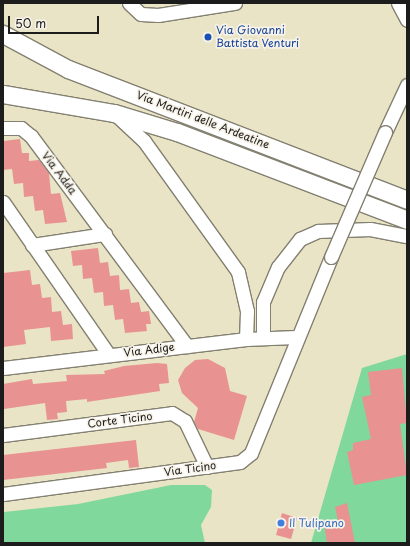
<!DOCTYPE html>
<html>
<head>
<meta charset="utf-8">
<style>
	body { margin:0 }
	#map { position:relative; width:410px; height:546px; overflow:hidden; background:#eae4c6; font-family:"Playpen Sans",sans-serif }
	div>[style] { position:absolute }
	.green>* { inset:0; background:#81d89c }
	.building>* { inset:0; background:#e89291 }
	.roads { filter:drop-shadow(1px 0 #838071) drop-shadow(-1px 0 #838071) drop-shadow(0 1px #838071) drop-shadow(0 -1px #838071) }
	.minor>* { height:13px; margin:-6.5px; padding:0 6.5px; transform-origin:6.5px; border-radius:6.5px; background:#fff }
	.tertiary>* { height:17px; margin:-8.5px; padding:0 8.5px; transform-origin:8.5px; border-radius:8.5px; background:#fff }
	.bridges { filter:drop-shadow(1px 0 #838071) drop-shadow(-1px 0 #838071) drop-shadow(0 1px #838071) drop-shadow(0 -1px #838071) }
	.minor-bridge>* { height:13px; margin:-6.5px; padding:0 6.5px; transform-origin:6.5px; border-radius:6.5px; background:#fff }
	.dots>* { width:11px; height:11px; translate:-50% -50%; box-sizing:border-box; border:2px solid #f7f3e8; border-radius:50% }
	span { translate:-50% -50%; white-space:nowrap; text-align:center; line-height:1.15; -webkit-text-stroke:3.5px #f7f3e8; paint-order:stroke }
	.transit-label { font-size:11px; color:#164399 }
	.left { translate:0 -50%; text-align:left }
	.street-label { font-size:11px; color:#1c1c1c }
	.shop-label { font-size:11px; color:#366cbe }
	.frame { position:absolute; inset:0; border:4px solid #1c1c1c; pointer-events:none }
	.scale { position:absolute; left:8px; top:16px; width:91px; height:18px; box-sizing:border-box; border:2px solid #1c1c1c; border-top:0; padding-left:5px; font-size:12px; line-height:14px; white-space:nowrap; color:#1c1c1c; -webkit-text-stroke:3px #f7f3e8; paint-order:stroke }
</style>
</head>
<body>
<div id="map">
	<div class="green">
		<i style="clip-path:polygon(407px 354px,407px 543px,311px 543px,362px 368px)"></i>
		<i style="clip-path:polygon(171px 485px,205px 485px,212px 490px,211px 507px,201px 525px,205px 543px,3px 543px,4px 512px,78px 504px)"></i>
	</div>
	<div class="building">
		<i style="clip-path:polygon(20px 139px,22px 153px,29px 153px,29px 161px,39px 160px,49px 173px,51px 194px,60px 193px,67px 222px,45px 224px,43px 210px,35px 211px,33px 196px,24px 197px,23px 183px,14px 184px,12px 169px,3px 170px,3px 141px)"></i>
		<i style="clip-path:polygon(98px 248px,100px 263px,108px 262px,110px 276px,119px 275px,120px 290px,129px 289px,131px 303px,139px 302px,141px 312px,149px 311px,151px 324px,146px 324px,147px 331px,125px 333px,123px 319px,115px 320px,113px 305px,104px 306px,103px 292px,94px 293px,92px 278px,83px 279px,82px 265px,73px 266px,71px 251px)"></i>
		<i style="clip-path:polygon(30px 270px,32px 285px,40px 284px,42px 298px,51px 297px,52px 312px,61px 311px,63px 325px,72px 324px,73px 339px,51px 341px,50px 327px,24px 330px,26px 344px,3px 347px,3px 273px)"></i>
		<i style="clip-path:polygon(208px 359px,225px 368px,230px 391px,247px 396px,234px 440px,198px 429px,194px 422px,198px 408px,182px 393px,178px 380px,185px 368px,195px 360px)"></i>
		<i style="clip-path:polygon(157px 363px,167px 364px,169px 383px,159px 384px,160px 391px,87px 402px,87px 399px,66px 401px,67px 412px,57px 413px,58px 419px,47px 420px,45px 403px,4px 409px,3px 384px,32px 379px,33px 384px,67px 381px,66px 375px,105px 374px,104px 371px,124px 366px)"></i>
		<i style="clip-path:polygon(402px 368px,407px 423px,400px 424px,407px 475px,354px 485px,347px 452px,353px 450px,353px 443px,371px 439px,362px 397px,371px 395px,368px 372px)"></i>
		<i style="clip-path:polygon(136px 440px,139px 467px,129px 468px,128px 460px,106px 463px,107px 468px,3px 480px,3px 455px)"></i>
		<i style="clip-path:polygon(347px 503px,355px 543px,327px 543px,324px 524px,338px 521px,335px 507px)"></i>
		<i style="clip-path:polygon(282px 513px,297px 518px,291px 539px,276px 535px)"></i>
	</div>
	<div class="roads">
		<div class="minor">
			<i style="left:129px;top:3px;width:16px;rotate:43deg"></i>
			<i style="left:141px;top:14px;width:17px;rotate:3deg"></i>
			<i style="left:158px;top:15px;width:78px;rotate:-8.9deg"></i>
			<i style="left:398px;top:3px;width:19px;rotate:62deg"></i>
			<i style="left:115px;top:114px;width:40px;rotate:43deg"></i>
			<i style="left:144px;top:141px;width:161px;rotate:54.3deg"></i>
			<i style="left:238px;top:272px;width:40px;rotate:77deg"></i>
			<i style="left:247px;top:311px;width:28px;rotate:92deg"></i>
			<i style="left:3px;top:128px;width:18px"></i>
			<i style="left:21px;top:128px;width:13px;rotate:39deg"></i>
			<i style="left:31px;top:136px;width:262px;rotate:53.4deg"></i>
			<i style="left:385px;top:132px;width:52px;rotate:-64.9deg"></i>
			<i style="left:3px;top:202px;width:186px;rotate:55.3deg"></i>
			<i style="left:32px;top:245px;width:74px;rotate:-8.6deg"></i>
			<i style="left:263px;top:337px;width:35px;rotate:-90deg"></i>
			<i style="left:263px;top:302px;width:38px;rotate:-67deg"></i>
			<i style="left:278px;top:267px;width:36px;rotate:-52deg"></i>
			<i style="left:300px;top:239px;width:20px;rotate:-24deg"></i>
			<i style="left:318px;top:231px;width:52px;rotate:-2.2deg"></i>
			<i style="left:370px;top:229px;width:38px;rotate:11deg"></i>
			<i style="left:3px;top:368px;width:245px;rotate:-6.8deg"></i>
			<i style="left:246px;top:339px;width:50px;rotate:-2.3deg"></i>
			<i style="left:3px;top:435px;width:170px;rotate:-7.4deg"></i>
			<i style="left:172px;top:413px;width:15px;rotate:32deg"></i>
			<i style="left:185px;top:421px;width:51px;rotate:64.4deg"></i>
			<i style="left:3px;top:494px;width:239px;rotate:-7.7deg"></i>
			<i style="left:240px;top:462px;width:14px;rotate:-39deg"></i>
			<i style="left:251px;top:453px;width:212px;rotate:-67.8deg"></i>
		</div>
		<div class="tertiary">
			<i style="left:3px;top:34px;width:74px;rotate:28.3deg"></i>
			<i style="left:68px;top:69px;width:363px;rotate:21.1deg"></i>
			<i style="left:3px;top:94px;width:113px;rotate:9.7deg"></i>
			<i style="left:114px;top:113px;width:66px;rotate:16.8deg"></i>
			<i style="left:177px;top:132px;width:246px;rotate:20.9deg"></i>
		</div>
	</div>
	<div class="bridges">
		<div class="minor-bridge">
			<i style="left:331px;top:257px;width:136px;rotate:-66.6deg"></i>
		</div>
	</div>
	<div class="dots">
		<i style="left:208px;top:37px;background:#1a4fb4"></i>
		<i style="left:281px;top:523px;background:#3f7fe0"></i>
	</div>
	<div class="transit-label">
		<span class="left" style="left:216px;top:37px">Via Giovanni<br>Battista Venturi</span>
	</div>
	<div class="street-label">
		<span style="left:203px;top:120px;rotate:21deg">Via Martiri delle Ardeatine</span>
		<span style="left:59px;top:173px;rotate:53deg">Via Adda</span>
		<span style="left:149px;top:350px;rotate:-7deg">Via Adige</span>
		<span style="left:120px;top:420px;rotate:-7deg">Corte Ticino</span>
		<span style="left:190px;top:469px;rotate:-8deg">Via Ticino</span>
	</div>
	<div class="shop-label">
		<span class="left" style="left:289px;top:523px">Il Tulipano</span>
	</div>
	<div class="frame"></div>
	<div class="scale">50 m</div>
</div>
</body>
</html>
